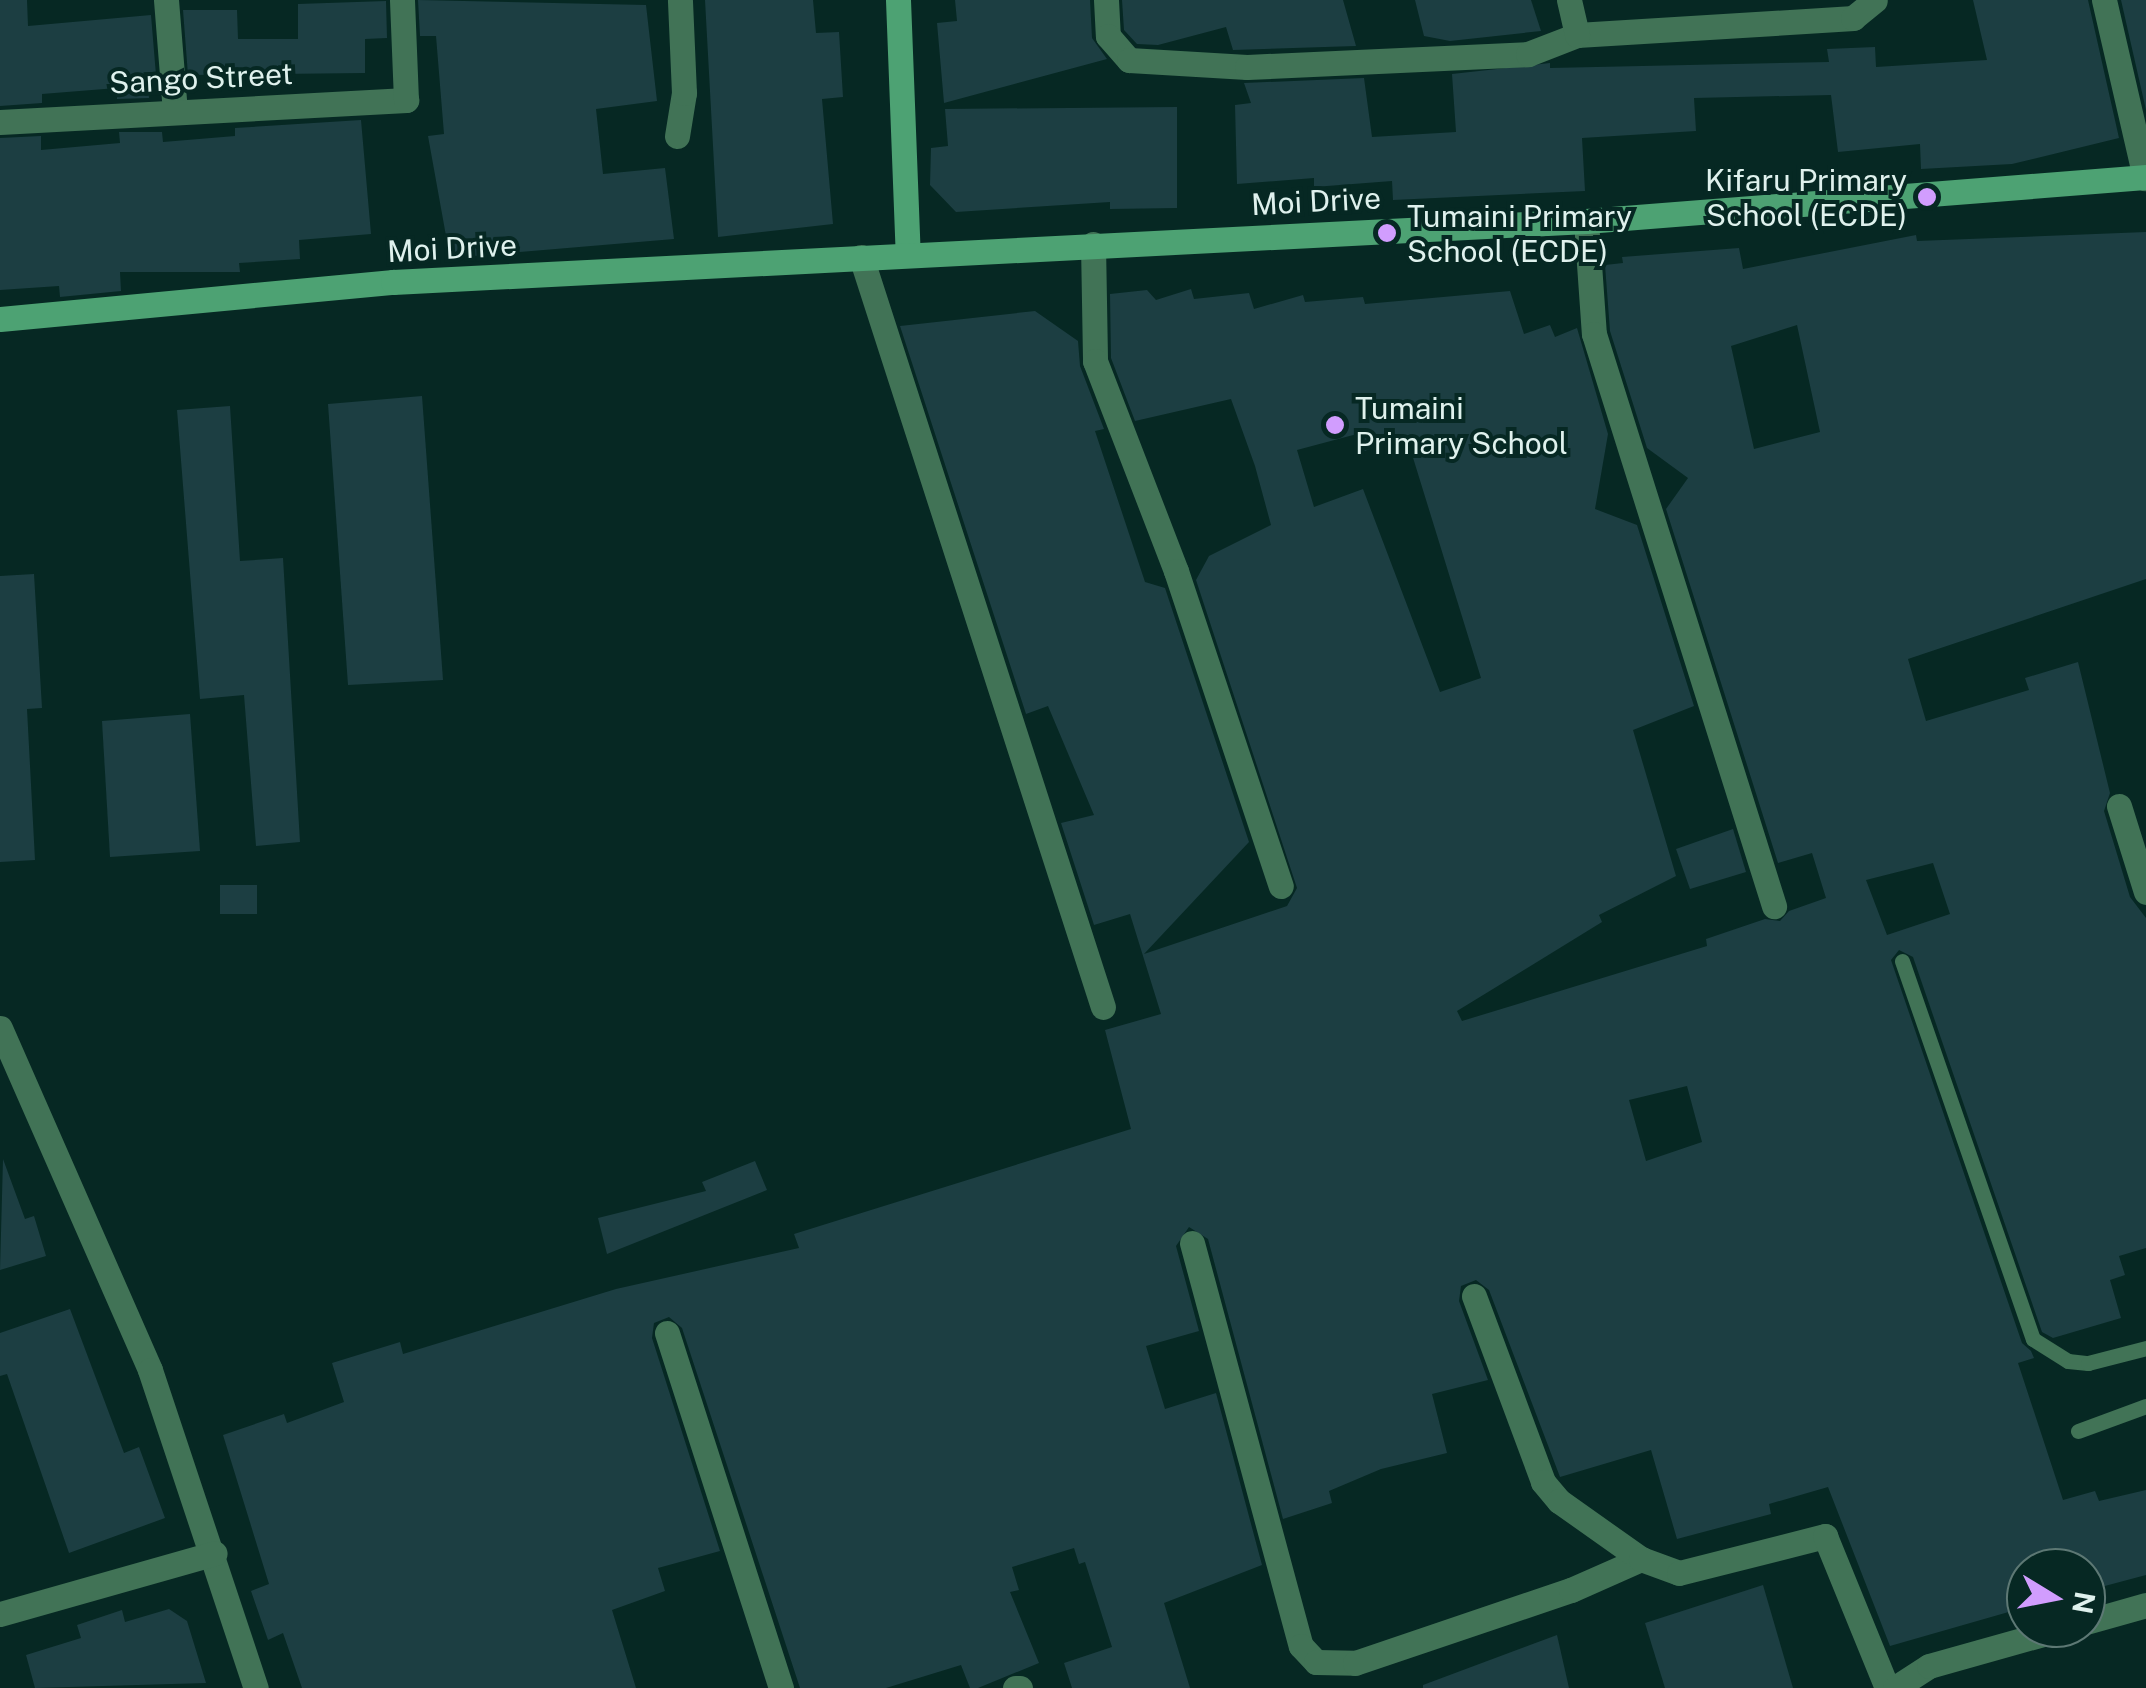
<!DOCTYPE html>
<html>
<head>
<meta charset="utf-8">
<style>
	body { margin:0 }
	#map { position:relative; width:2146px; height:1688px; overflow:hidden; background:#062823; font-family:"Public Sans",sans-serif }
	div>[style] { position:absolute }
	.building>* { inset:0; background:#1c3e42 }
	.lane>* { height:15px; margin:-7.5px; padding:0 7.5px; transform-origin:7.5px; border-radius:7.5px; background:#417356 }
	.street>* { height:25px; margin:-12.5px; padding:0 12.5px; transform-origin:12.5px; border-radius:12.5px; background:#417356 }
	.secondary>* { height:25px; margin:-12.5px; padding:0 12.5px; transform-origin:12.5px; border-radius:12.5px; background:#4da273 }
	.dots>* { width:28px; height:28px; translate:-50% -50%; box-sizing:border-box; border:5px solid #062823; border-radius:50% }
	span { translate:-50% -50%; white-space:nowrap; text-align:center; line-height:1.15; -webkit-text-stroke:8px #062823; paint-order:stroke }
	.street-label { font-size:30px; color:#dff1ed }
	.poi-label { font-size:30px; color:#dff1ed }
	.right { translate:-100% -50%; text-align:right }
	.left { translate:0 -50%; text-align:left }
	.north { position:absolute; left:2006px; top:1548px; width:100px; height:100px; box-sizing:border-box; background:#062823; border:2px solid #5d7874; border-radius:50%; rotate:100deg; font-size:28px; font-weight:700; line-height:40px; text-align:center; color:#dff1ed }
	.north::after { content:''; display:block; margin:auto; width:35px; height:45px; background:#d19dfe; clip-path:polygon(50% 0,100% 100%,50% 72%,0 100%) }
</style>
</head>
<body>
<div id="map">
	<div class="building">
		<i style="clip-path:polygon(0 0,27px 0,28px 26px,151px 15px,156px 75px,147px 75px,149px 98px,117px 99px,117px 88px,42px 94px,42px 103px,0 106px)"></i>
		<i style="clip-path:polygon(418px 0,646px 5px,657px 101px,596px 109px,603px 174px,665px 168px,674px 239px,450px 258px,428px 136px,444px 134px,436px 36px,420px 36px)"></i>
		<i style="clip-path:polygon(705px 0,813px 0,816px 33px,839px 32px,843px 97px,822px 99px,833px 224px,718px 237px)"></i>
		<i style="clip-path:polygon(955px 0,1090px 0,1092px 38px,1107px 59px,944px 103px,937px 23px,957px 21px)"></i>
		<i style="clip-path:polygon(1122px 0,1343px 0,1356px 46px,1233px 50px,1226px 27px,1158px 45px,1137px 44px,1124px 30px)"></i>
		<i style="clip-path:polygon(1415px 0,1531px 0,1541px 31px,1450px 41px,1424px 36px)"></i>
		<i style="clip-path:polygon(1973px 0,2088px 0,2119px 138px,2012px 164px,1921px 169px,1920px 144px,1838px 152px,1831px 95px,1694px 98px,1696px 131px,1582px 138px,1585px 191px,1393px 200px,1392px 181px,1314px 187px,1314px 178px,1237px 184px,1235px 105px,1251px 103px,1244px 83px,1364px 78px,1372px 137px,1456px 132px,1452px 74px,1550px 63px,1550px 68px,1829px 62px,1827px 49px,1875px 47px,1876px 67px,1987px 60px)"></i>
		<i style="clip-path:polygon(2121px 0,2146px 0,2146px 110px)"></i>
		<i style="clip-path:polygon(386px 1px,387px 38px,365px 39px,365px 73px,188px 75px,183px 10px,237px 10px,238px 39px,298px 39px,298px 4px)"></i>
		<i style="clip-path:polygon(1177px 107px,1177px 208px,1110px 209px,1110px 202px,956px 212px,930px 185px,931px 148px,948px 146px,945px 109px)"></i>
		<i style="clip-path:polygon(361px 120px,371px 234px,299px 240px,300px 259px,239px 263px,240px 272px,120px 272px,121px 291px,60px 297px,59px 286px,0 290px,0 138px,41px 136px,41px 150px,120px 143px,119px 132px,162px 132px,163px 142px,235px 136px,235px 128px)"></i>
		<i style="clip-path:polygon(evenodd,2146px 232px,2146px 579px,1908px 659px,1926px 721px,2029px 690px,2025px 678px,2078px 662px,2110px 793px,2104px 811px,2130px 897px,2146px 918px,2146px 1248px,2119px 1256px,2125px 1275px,2110px 1280px,2121px 1318px,2053px 1338px,2042px 1332px,1913px 957px,1899px 950px,1891px 960px,2022px 1343px,2031px 1351px,2034px 1358px,2018px 1363px,2063px 1500px,2095px 1491px,2099px 1501px,2146px 1490px,2146px 1575px,2086px 1591px,2086px 1568px,2026px 1568px,2026px 1607px,1890px 1646px,1828px 1487px,1769px 1504px,1771px 1514px,1677px 1539px,1651px 1450px,1560px 1477px,1489px 1290px,1476px 1280px,1461px 1286px,1459px 1301px,1488px 1380px,1432px 1394px,1447px 1453px,1381px 1469px,1329px 1491px,1332px 1503px,1283px 1519px,1208px 1239px,1189px 1227px,1176px 1246px,1199px 1331px,1146px 1346px,1165px 1409px,1216px 1393px,1262px 1565px,1164px 1603px,1190px 1688px,1072px 1688px,1064px 1663px,1112px 1647px,1085px 1562px,1079px 1564px,1074px 1548px,1012px 1567px,1019px 1590px,1010px 1592px,1039px 1663px,978px 1688px,970px 1688px,961px 1665px,886px 1688px,800px 1688px,682px 1328px,669px 1317px,654px 1323px,652px 1338px,720px 1551px,658px 1568px,665px 1591px,612px 1610px,636px 1688px,302px 1688px,283px 1633px,268px 1640px,251px 1591px,269px 1584px,223px 1435px,284px 1414px,287px 1423px,344px 1402px,332px 1363px,400px 1342px,403px 1354px,616px 1289px,799px 1248px,794px 1234px,1131px 1129px,1105px 1030px,1161px 1014px,1130px 914px,1094px 925px,1061px 823px,1094px 815px,1048px 706px,1026px 714px,900px 326px,1035px 311px,1078px 341px,1080px 366px,1104px 429px,1095px 431px,1145px 582px,1165px 588px,1249px 842px,1144px 954px,1287px 906px,1297px 888px,1196px 580px,1209px 556px,1271px 525px,1255px 466px,1231px 399px,1135px 421px,1111px 358px,1110px 294px,1147px 290px,1156px 300px,1191px 289px,1194px 299px,1249px 293px,1254px 309px,1303px 295px,1305px 302px,1363px 297px,1365px 304px,1510px 291px,1524px 334px,1550px 325px,1555px 337px,1577px 328px,1608px 434px,1595px 509px,1637px 525px,1694px 706px,1633px 730px,1676px 876px,1599px 915px,1602px 922px,1457px 1011px,1462px 1021px,1707px 946px,1706px 939px,1765px 919px,1780px 921px,1789px 911px,1826px 898px,1812px 853px,1778px 863px,1666px 509px,1688px 478px,1647px 448px,1610px 331px,1605px 265px,1623px 263px,1622px 257px,1739px 248px,1743px 269px,1916px 235px,1917px 241px,2146px 232px,1797px 325px,1820px 432px,1754px 449px,1731px 346px,1797px 325px,2146px 232px,1357px 434px,1362px 452px,1406px 435px,1481px 678px,1440px 692px,1363px 489px,1314px 507px,1297px 450px,1357px 434px,2146px 232px,1933px 863px,1950px 914px,1887px 935px,1866px 880px,1933px 863px,2146px 232px,1687px 1086px,1702px 1142px,1646px 1161px,1629px 1100px,1687px 1086px)"></i>
		<i style="clip-path:polygon(422px 396px,443px 680px,348px 685px,328px 404px)"></i>
		<i style="clip-path:polygon(230px 406px,240px 561px,283px 558px,300px 842px,256px 846px,244px 695px,200px 699px,177px 410px)"></i>
		<i style="clip-path:polygon(34px 574px,42px 708px,27px 709px,35px 860px,0 862px,0 576px)"></i>
		<i style="clip-path:polygon(190px 714px,200px 851px,110px 857px,102px 721px)"></i>
		<i style="clip-path:polygon(1733px 829px,1746px 872px,1690px 889px,1676px 849px)"></i>
		<i style="clip-path:polygon(220px 885px,257px 885px,257px 914px,220px 914px)"></i>
		<i style="clip-path:polygon(3px 1159px,25px 1219px,34px 1216px,46px 1256px,0 1270px)"></i>
		<i style="clip-path:polygon(755px 1161px,767px 1190px,607px 1254px,598px 1218px,706px 1191px,702px 1182px)"></i>
		<i style="clip-path:polygon(70px 1309px,124px 1453px,139px 1447px,165px 1518px,69px 1553px,7px 1374px,0 1376px,0 1333px)"></i>
		<i style="clip-path:polygon(1763px 1585px,1793px 1688px,1665px 1688px,1645px 1623px)"></i>
		<i style="clip-path:polygon(169px 1609px,187px 1621px,206px 1683px,35px 1688px,26px 1655px,81px 1638px,77px 1625px,122px 1610px,125px 1622px)"></i>
		<i style="clip-path:polygon(1557px 1635px,1569px 1688px,1423px 1688px,1423px 1685px)"></i>
	</div>
	<div class="lane">
		<i style="left:1902px;top:961px;width:400px;rotate:70.9deg"></i>
		<i style="left:2033px;top:1339px;width:41px;rotate:32.2deg"></i>
		<i style="left:2068px;top:1361px;width:20px;rotate:6deg"></i>
		<i style="left:2088px;top:1363px;width:60px;rotate:-14.5deg"></i>
		<i style="left:2078px;top:1431px;width:72px;rotate:-20.2deg"></i>
	</div>
	<div class="street">
		<i style="left:166px;top:0;width:112px;rotate:85.4deg"></i>
		<i style="left:1106px;top:0;width:36px;rotate:87deg"></i>
		<i style="left:1108px;top:36px;width:32px;rotate:49deg"></i>
		<i style="left:1129px;top:60px;width:118px;rotate:3.4deg"></i>
		<i style="left:1247px;top:67px;width:281px;rotate:-2.6deg"></i>
		<i style="left:1528px;top:54px;width:53px;rotate:-21.2deg"></i>
		<i style="left:1577px;top:35px;width:277px;rotate:-3.5deg"></i>
		<i style="left:1853px;top:18px;width:28px;rotate:-39deg"></i>
		<i style="left:1569px;top:0;width:36px;rotate:77deg"></i>
		<i style="left:2104px;top:0;width:183px;rotate:77deg"></i>
		<i style="left:0;top:122px;width:407px;rotate:-3.1deg"></i>
		<i style="left:406px;top:100px;width:100px;rotate:-92.3deg"></i>
		<i style="left:677px;top:136px;width:44px;rotate:-80.8deg"></i>
		<i style="left:684px;top:93px;width:93px;rotate:-92.5deg"></i>
		<i style="left:1586px;top:221px;width:113px;rotate:86deg"></i>
		<i style="left:1594px;top:334px;width:600px;rotate:72.53deg"></i>
		<i style="left:1093px;top:244px;width:117px;rotate:89deg"></i>
		<i style="left:1095px;top:361px;width:225px;rotate:68.9deg"></i>
		<i style="left:1176px;top:571px;width:332px;rotate:71.6deg"></i>
		<i style="left:861px;top:257px;width:788px;rotate:72.12deg"></i>
		<i style="left:2119px;top:806px;width:90px;rotate:72.6deg"></i>
		<i style="left:0;top:1028px;width:373px;rotate:66.3deg"></i>
		<i style="left:150px;top:1370px;width:335px;rotate:71.6deg"></i>
		<i style="left:1192px;top:1243px;width:417px;rotate:74.9deg"></i>
		<i style="left:1301px;top:1646px;width:22px;rotate:47deg"></i>
		<i style="left:1316px;top:1662px;width:39px;rotate:1deg"></i>
		<i style="left:1355px;top:1663px;width:228px;rotate:-18.7deg"></i>
		<i style="left:1571px;top:1590px;width:77px;rotate:-23.9deg"></i>
		<i style="left:1474px;top:1296px;width:198px;rotate:69.6deg"></i>
		<i style="left:1543px;top:1482px;width:25px;rotate:50deg"></i>
		<i style="left:1559px;top:1501px;width:100px;rotate:35.3deg"></i>
		<i style="left:1641px;top:1559px;width:40px;rotate:20.2deg"></i>
		<i style="left:1679px;top:1573px;width:151px;rotate:-14.2deg"></i>
		<i style="left:1825px;top:1536px;width:164px;rotate:67.8deg"></i>
		<i style="left:667px;top:1333px;width:373px;rotate:72.2deg"></i>
		<i style="left:0;top:1614px;width:223px;rotate:-15.8deg"></i>
		<i style="left:2086px;top:1622px;width:62px;rotate:-15.8deg"></i>
		<i style="left:1015px;top:1688px;width:5px"></i>
		<i style="left:1895px;top:1688px;width:40px;rotate:-32.9deg"></i>
		<i style="left:1929px;top:1666px;width:140px;rotate:-15.7deg"></i>
	</div>
	<div class="secondary">
		<i style="left:898px;top:0;width:255px;rotate:87.8deg"></i>
		<i style="left:0;top:319px;width:395px;rotate:-5.4deg"></i>
		<i style="left:393px;top:282px;width:1195px;rotate:-2.93deg"></i>
		<i style="left:1586px;top:221px;width:562px;rotate:-4.49deg"></i>
	</div>
	<div class="dots">
		<i style="left:1927px;top:197px;background:#d19dfe"></i>
		<i style="left:1387px;top:233px;background:#d19dfe"></i>
		<i style="left:1335px;top:425px;background:#d19dfe"></i>
	</div>
	<div class="street-label">
		<span style="left:201px;top:78px;rotate:-3deg">Sango Street</span>
		<span style="left:1316px;top:201px;rotate:-3deg">Moi Drive</span>
		<span style="left:452px;top:248px;rotate:-3deg">Moi Drive</span>
	</div>
	<div class="poi-label">
		<span class="right" style="left:1907px;top:197px">Kifaru Primary<br>School (ECDE)</span>
		<span class="left" style="left:1407px;top:233px">Tumaini Primary<br>School (ECDE)</span>
		<span class="left" style="left:1355px;top:425px">Tumaini<br>Primary School</span>
	</div>
	<div class="north">N</div>
</div>
</body>
</html>
